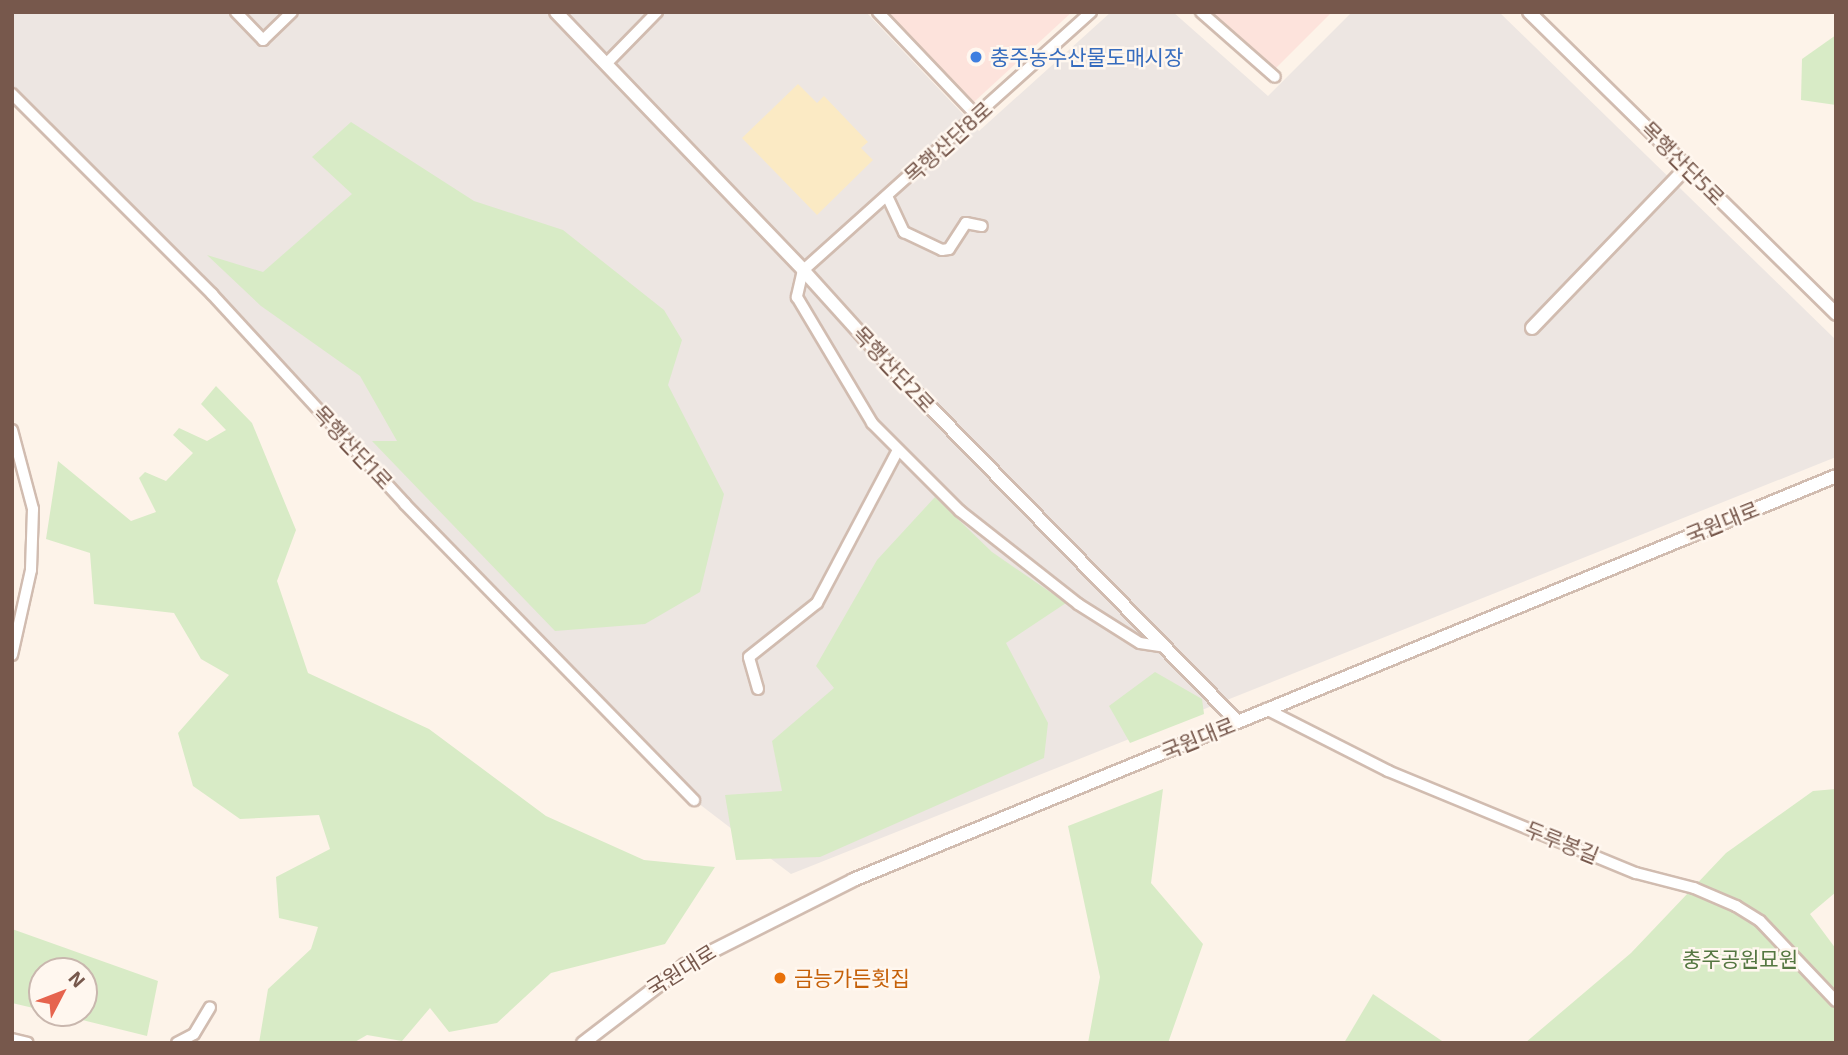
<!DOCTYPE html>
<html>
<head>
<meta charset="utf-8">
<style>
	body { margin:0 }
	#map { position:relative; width:1848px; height:1055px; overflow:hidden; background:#fdf3e9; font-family:"Exo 2","Noto Sans KR",sans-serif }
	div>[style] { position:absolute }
	.commercial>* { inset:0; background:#fde3dc }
	.industrial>* { inset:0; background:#ede6e2 }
	.green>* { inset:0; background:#d8ebc6 }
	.sand>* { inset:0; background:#fbeac4 }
	.roads { filter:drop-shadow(2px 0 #d1bcb0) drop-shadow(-2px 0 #d1bcb0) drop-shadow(0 2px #d1bcb0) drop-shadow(0 -2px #d1bcb0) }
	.minor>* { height:10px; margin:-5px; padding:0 5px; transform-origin:5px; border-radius:5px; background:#fff }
	.tertiary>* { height:12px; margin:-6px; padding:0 6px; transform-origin:6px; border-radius:6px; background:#fff }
	.dots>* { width:19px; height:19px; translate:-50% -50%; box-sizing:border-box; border:4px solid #fff7ef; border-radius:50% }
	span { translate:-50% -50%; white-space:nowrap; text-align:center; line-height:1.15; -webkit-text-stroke:5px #fff7ef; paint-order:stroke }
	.shop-label { font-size:21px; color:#366cbe }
	.left { translate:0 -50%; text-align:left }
	.street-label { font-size:21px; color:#77584c }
	.park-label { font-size:21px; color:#557741 }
	.food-label { font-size:21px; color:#c56008 }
	.frame { position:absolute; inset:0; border:14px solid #77584c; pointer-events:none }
	.north { position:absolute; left:28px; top:957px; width:70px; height:70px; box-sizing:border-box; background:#fff7ef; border:2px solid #c9b7ae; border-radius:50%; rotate:48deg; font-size:19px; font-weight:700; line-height:28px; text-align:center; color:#77584c }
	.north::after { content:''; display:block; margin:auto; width:24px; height:32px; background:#e6644e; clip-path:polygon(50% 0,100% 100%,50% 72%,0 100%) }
</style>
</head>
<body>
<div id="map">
	<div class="commercial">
		<i style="clip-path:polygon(884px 12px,1072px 12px,974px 102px)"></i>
		<i style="clip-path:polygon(1208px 12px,1332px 12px,1273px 71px)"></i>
	</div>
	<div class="industrial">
		<i style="clip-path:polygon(12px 12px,866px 12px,979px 131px,1111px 12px,1173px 12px,1268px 96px,1352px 12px,1499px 12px,1836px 340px,1836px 457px,791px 874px,694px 800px,198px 280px,12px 100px)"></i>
	</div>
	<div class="green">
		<i style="clip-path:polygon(1836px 35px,1836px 105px,1801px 100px,1802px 59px)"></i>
		<i style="clip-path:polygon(351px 122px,474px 201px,563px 230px,664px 310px,682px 340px,668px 385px,724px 494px,700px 592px,645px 624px,555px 631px,372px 441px,397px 441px,360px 376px,261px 306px,207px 255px,263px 272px,352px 194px,312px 157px)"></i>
		<i style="clip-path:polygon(216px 386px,252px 423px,296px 530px,277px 581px,308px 673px,429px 729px,546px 816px,644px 860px,715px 867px,665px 944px,551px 973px,497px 1023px,449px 1032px,430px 1008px,402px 1041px,367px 1035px,353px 1043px,259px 1043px,268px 989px,311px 949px,318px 927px,279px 918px,276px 877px,330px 849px,319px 815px,240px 819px,193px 786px,178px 733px,229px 675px,201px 659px,174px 613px,94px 604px,90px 553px,46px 539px,58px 461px,131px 521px,156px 512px,139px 478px,145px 472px,166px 481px,193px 453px,173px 435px,179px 428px,207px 441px,226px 430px,201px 404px)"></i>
		<i style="clip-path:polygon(935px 497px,992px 552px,1066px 603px,1006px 643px,1048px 723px,1044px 758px,820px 857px,736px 860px,725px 795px,782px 791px,772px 741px,834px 688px,816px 666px,877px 560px)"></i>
		<i style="clip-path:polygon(1155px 672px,1202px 699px,1204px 714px,1130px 743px,1109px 706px)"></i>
		<i style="clip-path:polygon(1163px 789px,1151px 883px,1203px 944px,1168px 1043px,1088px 1043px,1100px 977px,1068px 826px)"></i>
		<i style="clip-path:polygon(1836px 789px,1836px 892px,1810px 914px,1836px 949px,1836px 1043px,1525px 1043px,1631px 953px,1726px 853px,1813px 791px)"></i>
		<i style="clip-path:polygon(12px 929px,158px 981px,147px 1036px,54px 1013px,84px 1013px,84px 971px,42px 971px,42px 1010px,12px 1003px)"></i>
		<i style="clip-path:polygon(1373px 994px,1445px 1043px,1344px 1043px)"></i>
	</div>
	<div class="sand">
		<i style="clip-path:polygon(798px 84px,817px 103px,824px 96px,868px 142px,861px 148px,873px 160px,817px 215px,742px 138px)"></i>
	</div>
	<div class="roads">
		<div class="minor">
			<i style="left:236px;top:12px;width:39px;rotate:46deg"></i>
			<i style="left:263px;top:40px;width:40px;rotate:-44deg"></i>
			<i style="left:878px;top:12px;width:144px;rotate:46.4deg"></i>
			<i style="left:1091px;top:12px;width:387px;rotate:138.1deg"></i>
			<i style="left:803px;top:270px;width:28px;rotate:103deg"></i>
			<i style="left:797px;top:297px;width:147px;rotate:59.2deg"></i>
			<i style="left:872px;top:423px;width:124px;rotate:45deg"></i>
			<i style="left:960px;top:511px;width:150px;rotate:38.2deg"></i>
			<i style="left:1078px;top:604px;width:73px;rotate:32.2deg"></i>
			<i style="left:1140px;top:643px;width:25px;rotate:9deg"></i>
			<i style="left:1201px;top:12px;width:98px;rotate:41.3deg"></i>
			<i style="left:606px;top:64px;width:73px;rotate:-45.6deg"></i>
			<i style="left:12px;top:94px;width:283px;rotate:45deg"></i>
			<i style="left:212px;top:294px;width:285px;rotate:47.4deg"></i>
			<i style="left:405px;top:504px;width:414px;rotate:45.7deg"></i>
			<i style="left:888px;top:198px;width:38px;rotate:65deg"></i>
			<i style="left:904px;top:232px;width:42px;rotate:25.3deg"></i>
			<i style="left:942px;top:250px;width:7px;rotate:-8deg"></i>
			<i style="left:949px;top:249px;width:31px;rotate:-57deg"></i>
			<i style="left:966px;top:223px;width:16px;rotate:11deg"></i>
			<i style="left:12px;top:430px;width:82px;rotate:75.1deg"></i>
			<i style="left:33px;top:509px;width:61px;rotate:91.9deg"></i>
			<i style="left:31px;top:570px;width:87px;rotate:102.6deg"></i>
			<i style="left:758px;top:689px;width:33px;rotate:-106deg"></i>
			<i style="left:749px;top:657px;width:87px;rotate:-38.5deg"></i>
			<i style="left:817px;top:603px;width:173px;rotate:-62.1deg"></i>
			<i style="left:1266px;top:709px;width:137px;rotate:26.9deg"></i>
			<i style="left:1388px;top:771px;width:268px;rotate:22.4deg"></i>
			<i style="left:1636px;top:873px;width:60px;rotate:14.5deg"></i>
			<i style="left:1694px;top:888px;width:46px;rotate:23.2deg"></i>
			<i style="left:1736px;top:906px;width:28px;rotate:32deg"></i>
			<i style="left:1760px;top:921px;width:110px;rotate:46.5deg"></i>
			<i style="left:12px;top:1039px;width:16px;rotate:14deg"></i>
			<i style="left:177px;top:1043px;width:19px;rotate:-28deg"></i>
			<i style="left:194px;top:1034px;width:31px;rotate:-59deg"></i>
		</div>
		<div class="tertiary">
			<i style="left:556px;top:12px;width:357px;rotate:46.2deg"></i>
			<i style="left:803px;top:270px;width:124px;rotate:47.9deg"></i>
			<i style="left:886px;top:362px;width:502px;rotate:45.65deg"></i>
			<i style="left:1529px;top:12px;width:431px;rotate:44.5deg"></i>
			<i style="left:1532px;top:328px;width:223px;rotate:-46.1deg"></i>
			<i style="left:583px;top:1043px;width:128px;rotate:-37.4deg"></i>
			<i style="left:685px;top:965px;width:188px;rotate:-26.8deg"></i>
			<i style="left:853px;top:880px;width:1063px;rotate:-22.34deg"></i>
		</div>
	</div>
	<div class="dots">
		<i style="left:976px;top:57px;background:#3f7fe0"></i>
		<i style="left:780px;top:978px;background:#e8710a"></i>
	</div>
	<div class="shop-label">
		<span class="left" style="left:990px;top:57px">충주농수산물도매시장</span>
	</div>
	<div class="street-label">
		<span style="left:948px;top:142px;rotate:-42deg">목행산단8로</span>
		<span style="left:1683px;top:163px;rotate:45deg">목행산단5로</span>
		<span style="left:894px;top:369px;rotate:47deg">목행산단2로</span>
		<span style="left:353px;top:447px;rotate:47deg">목행산단1로</span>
		<span style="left:1722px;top:522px;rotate:-22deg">국원대로</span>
		<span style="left:1198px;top:738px;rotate:-22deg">국원대로</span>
		<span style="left:1562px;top:842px;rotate:22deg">두루봉길</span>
		<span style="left:681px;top:970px;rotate:-32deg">국원대로</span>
	</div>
	<div class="park-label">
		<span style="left:1740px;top:959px">충주공원묘원</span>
	</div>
	<div class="food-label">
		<span class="left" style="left:794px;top:978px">금능가든횟집</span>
	</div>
	<div class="frame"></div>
	<div class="north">N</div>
</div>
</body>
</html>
